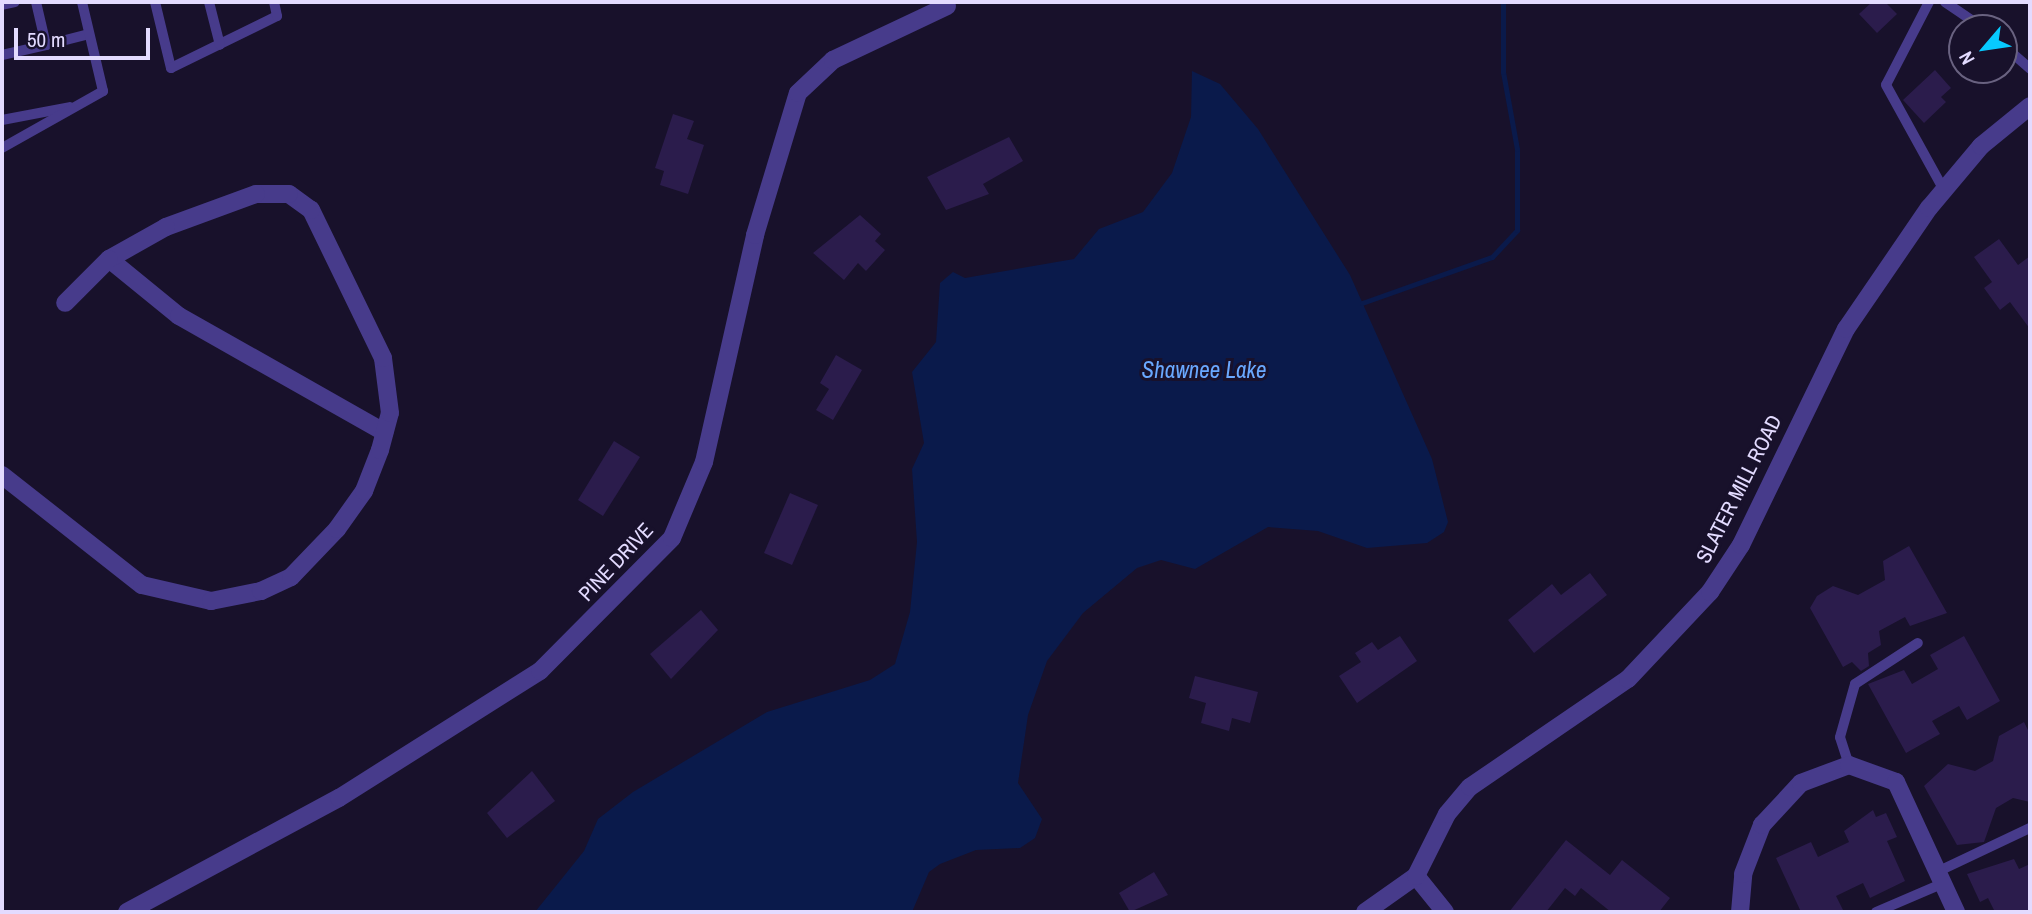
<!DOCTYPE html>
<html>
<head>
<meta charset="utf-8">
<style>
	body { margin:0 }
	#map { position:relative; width:2032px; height:914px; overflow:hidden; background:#18112b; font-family:"Archivo Narrow",sans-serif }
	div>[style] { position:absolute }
	.water>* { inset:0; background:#0a1a4b }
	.stream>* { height:5px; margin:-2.5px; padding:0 2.5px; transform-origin:2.5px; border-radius:2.5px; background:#0a1a4b }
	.building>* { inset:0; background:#2b1c4c }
	.service>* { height:10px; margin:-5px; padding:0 5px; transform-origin:5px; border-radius:5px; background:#473b8b }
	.minor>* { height:18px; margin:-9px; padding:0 9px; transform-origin:9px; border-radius:9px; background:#473b8b }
	.tertiary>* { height:18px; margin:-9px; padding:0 9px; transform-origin:9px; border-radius:9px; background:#473b8b }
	span { translate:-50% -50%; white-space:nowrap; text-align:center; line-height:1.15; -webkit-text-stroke:6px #18112b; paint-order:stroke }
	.street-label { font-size:21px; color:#e3dbff }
	.water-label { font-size:23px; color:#69a8ff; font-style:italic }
	.frame { position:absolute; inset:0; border:4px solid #e3dbff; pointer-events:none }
	.north { position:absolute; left:1948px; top:14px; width:70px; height:70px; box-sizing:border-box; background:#18112b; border:2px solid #696280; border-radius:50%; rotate:241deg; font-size:19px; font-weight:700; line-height:28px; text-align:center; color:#e3dbff }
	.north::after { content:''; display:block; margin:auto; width:24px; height:32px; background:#07caff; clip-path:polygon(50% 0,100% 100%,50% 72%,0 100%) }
	.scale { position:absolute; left:14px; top:28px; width:136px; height:32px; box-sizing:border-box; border:4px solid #e3dbff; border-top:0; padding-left:9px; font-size:21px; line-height:24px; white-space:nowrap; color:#e3dbff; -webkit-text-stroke:5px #18112b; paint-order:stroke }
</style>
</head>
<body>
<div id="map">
	<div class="water">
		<i style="clip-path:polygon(1192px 71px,1220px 84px,1258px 129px,1350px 275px,1432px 459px,1448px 522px,1444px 532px,1427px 543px,1367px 548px,1318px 531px,1268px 527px,1195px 569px,1161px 560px,1137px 568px,1083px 613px,1047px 661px,1028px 715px,1018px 783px,1042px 819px,1035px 838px,1020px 848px,976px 850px,940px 864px,929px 872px,912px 912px,535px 912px,584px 851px,598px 819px,633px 792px,767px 712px,870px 680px,895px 664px,910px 612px,917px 542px,912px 469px,924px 443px,912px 372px,936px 342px,940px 283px,953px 272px,965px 278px,1074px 259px,1099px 229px,1143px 212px,1172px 173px,1191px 117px)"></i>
	</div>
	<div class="stream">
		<i style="left:1362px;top:303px;width:138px;rotate:-19.5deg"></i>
		<i style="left:1492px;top:257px;width:37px;rotate:-47deg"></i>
		<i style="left:1517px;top:230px;width:81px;rotate:-90deg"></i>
		<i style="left:1517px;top:149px;width:78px;rotate:-100.3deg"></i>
		<i style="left:1503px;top:72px;width:70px;rotate:-90deg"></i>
	</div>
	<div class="building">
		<i style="clip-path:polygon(1872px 2px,1885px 2px,1897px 14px,1877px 33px,1859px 14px)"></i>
		<i style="clip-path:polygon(1935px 70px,1951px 88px,1941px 97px,1946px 102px,1924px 123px,1903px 100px)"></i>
		<i style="clip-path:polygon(673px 114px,694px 121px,687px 139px,704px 145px,688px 194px,660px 185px,664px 171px,655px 168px)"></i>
		<i style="clip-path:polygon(1009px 137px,1023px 161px,983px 184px,989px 194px,946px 210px,927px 177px)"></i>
		<i style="clip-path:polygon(860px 215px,881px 234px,875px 241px,885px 250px,866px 271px,858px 263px,844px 280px,813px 253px)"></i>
		<i style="clip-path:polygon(1999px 239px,2018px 265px,2030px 256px,2030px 329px,2010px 302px,2000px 310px,1984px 288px,1992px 282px,1974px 257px)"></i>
		<i style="clip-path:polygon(836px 355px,862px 370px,833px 420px,816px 410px,829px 389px,820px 383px)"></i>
		<i style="clip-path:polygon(614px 441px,640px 457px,603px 516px,578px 500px)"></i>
		<i style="clip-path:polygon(790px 493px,818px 505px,792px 565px,764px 553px)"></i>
		<i style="clip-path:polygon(1909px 546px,1947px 613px,1910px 626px,1905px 617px,1879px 631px,1881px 645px,1868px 653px,1869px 666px,1861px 671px,1852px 662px,1843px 667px,1810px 608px,1817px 596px,1833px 586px,1858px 595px,1885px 580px,1883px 561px)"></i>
		<i style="clip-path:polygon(1590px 573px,1607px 595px,1534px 653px,1508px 620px,1552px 584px,1561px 595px)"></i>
		<i style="clip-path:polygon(701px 610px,718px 630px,671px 679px,650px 654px)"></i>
		<i style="clip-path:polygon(1400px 636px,1417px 661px,1357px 703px,1339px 676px,1361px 662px,1355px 653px,1372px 642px,1378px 650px)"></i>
		<i style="clip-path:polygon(1964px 636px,2000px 701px,1967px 720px,1959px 706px,1932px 721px,1940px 734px,1906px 753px,1868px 684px,1904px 670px,1912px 684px,1938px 669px,1930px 655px)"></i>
		<i style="clip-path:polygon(1195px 676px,1258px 692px,1250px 723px,1232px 718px,1229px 731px,1201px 723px,1206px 703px,1189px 698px)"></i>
		<i style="clip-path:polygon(2024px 722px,2030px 734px,2030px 802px,2013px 798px,1996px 808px,1984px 842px,1957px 845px,1924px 786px,1948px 764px,1975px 771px,1993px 761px,1999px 736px)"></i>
		<i style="clip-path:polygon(532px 771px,555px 801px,507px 838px,487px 813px)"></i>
		<i style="clip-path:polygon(1873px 810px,1876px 817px,1886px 813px,1897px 837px,1887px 841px,1905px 881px,1870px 898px,1863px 883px,1836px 896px,1844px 912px,1801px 912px,1776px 858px,1811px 842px,1818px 857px,1849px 842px,1844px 831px)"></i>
		<i style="clip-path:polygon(1566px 840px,1610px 875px,1622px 860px,1670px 898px,1659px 912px,1611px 912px,1581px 888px,1575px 896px,1565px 888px,1546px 912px,1509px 912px)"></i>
		<i style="clip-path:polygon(2014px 859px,2019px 869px,2030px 864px,2030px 912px,1995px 912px,1988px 898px,1980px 902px,1967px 874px)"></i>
		<i style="clip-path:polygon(1154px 872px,1168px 895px,1130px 912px,1119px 893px)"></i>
	</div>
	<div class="service">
		<i style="left:155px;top:2px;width:68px;rotate:76.4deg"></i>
		<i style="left:171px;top:68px;width:118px;rotate:-26.1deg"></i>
		<i style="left:277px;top:16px;width:14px;rotate:-102deg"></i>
		<i style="left:209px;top:2px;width:44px;rotate:75.7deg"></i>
		<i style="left:1929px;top:2px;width:93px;rotate:117.4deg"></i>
		<i style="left:1886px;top:85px;width:120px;rotate:61.1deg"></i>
		<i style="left:1945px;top:2px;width:46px;rotate:34.4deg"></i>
		<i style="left:2px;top:5px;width:13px;rotate:-13deg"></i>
		<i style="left:46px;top:45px;width:44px;rotate:-14.3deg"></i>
		<i style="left:2004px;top:46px;width:35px;rotate:41deg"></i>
		<i style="left:2px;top:55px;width:45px;rotate:-12.8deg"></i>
		<i style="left:46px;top:45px;width:44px;rotate:-103.1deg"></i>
		<i style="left:2px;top:120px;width:69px;rotate:-10.8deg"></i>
		<i style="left:2px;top:148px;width:116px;rotate:-29.4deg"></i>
		<i style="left:103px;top:91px;width:91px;rotate:-103.3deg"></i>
		<i style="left:1849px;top:765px;width:29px;rotate:-108deg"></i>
		<i style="left:1840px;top:737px;width:55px;rotate:-74.2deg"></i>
		<i style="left:1855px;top:684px;width:75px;rotate:-33.1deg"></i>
		<i style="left:1939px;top:871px;width:101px;rotate:-25.3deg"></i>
		<i style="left:1876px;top:912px;width:74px;rotate:-23.1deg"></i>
	</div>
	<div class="minor">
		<i style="left:109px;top:259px;width:90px;rotate:39.2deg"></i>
		<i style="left:179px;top:316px;width:236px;rotate:29.5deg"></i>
		<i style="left:2px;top:475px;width:178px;rotate:38.2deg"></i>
		<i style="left:142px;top:585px;width:71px;rotate:13.1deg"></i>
		<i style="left:211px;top:601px;width:51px;rotate:-11.3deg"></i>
		<i style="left:261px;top:591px;width:33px;rotate:-25deg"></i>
		<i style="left:291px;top:577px;width:66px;rotate:-46.2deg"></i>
		<i style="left:337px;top:529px;width:47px;rotate:-54.6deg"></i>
		<i style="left:364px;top:491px;width:44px;rotate:-68.7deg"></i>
		<i style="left:380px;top:450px;width:38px;rotate:-75deg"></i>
		<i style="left:390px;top:413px;width:55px;rotate:-97.3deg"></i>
		<i style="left:383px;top:358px;width:165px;rotate:-115.9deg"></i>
		<i style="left:311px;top:210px;width:27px;rotate:-144deg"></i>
		<i style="left:289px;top:194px;width:33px;rotate:180deg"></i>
		<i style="left:256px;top:194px;width:96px;rotate:159.9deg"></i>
		<i style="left:166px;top:227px;width:65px;rotate:150.7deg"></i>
		<i style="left:109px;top:259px;width:62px;rotate:135deg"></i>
		<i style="left:1416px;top:876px;width:46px;rotate:51.1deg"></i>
		<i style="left:127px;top:912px;width:241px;rotate:-28.3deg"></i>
		<i style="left:339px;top:798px;width:238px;rotate:-32.3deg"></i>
		<i style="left:540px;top:671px;width:187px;rotate:-45.2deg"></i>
		<i style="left:672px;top:538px;width:82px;rotate:-67.2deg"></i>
		<i style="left:704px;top:462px;width:233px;rotate:-77.3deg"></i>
		<i style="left:755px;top:235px;width:148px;rotate:-73.2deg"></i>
		<i style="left:798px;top:93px;width:48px;rotate:-43.3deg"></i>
		<i style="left:833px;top:60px;width:126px;rotate:-25.3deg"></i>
		<i style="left:1740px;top:912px;width:38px;rotate:-85deg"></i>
		<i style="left:1743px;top:874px;width:53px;rotate:-68.8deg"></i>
		<i style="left:1762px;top:825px;width:57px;rotate:-47.1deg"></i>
		<i style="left:1801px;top:783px;width:51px;rotate:-20.6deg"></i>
		<i style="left:1849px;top:765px;width:50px;rotate:19.9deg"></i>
		<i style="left:1896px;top:782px;width:143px;rotate:65.2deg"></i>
	</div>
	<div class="tertiary">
		<i style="left:1365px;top:912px;width:62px;rotate:-35.2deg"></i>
		<i style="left:1416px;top:876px;width:69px;rotate:-63.4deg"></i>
		<i style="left:1447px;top:814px;width:35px;rotate:-50deg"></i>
		<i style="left:1470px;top:787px;width:191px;rotate:-34.4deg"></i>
		<i style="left:1628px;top:679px;width:120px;rotate:-46.7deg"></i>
		<i style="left:1710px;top:592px;width:56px;rotate:-56.6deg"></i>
		<i style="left:1741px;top:545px;width:240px;rotate:-64.1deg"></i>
		<i style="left:1846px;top:329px;width:147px;rotate:-55.6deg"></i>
		<i style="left:1929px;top:208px;width:81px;rotate:-50deg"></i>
		<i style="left:1981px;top:146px;width:63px;rotate:-39.2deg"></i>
	</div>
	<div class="street-label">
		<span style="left:1739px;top:489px;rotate:-63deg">SLATER MILL ROAD</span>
		<span style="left:616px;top:562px;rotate:-47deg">PINE DRIVE</span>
	</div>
	<div class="water-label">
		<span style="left:1204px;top:370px">Shawnee Lake</span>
	</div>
	<div class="frame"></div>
	<div class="north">N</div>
	<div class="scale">50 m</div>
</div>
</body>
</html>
